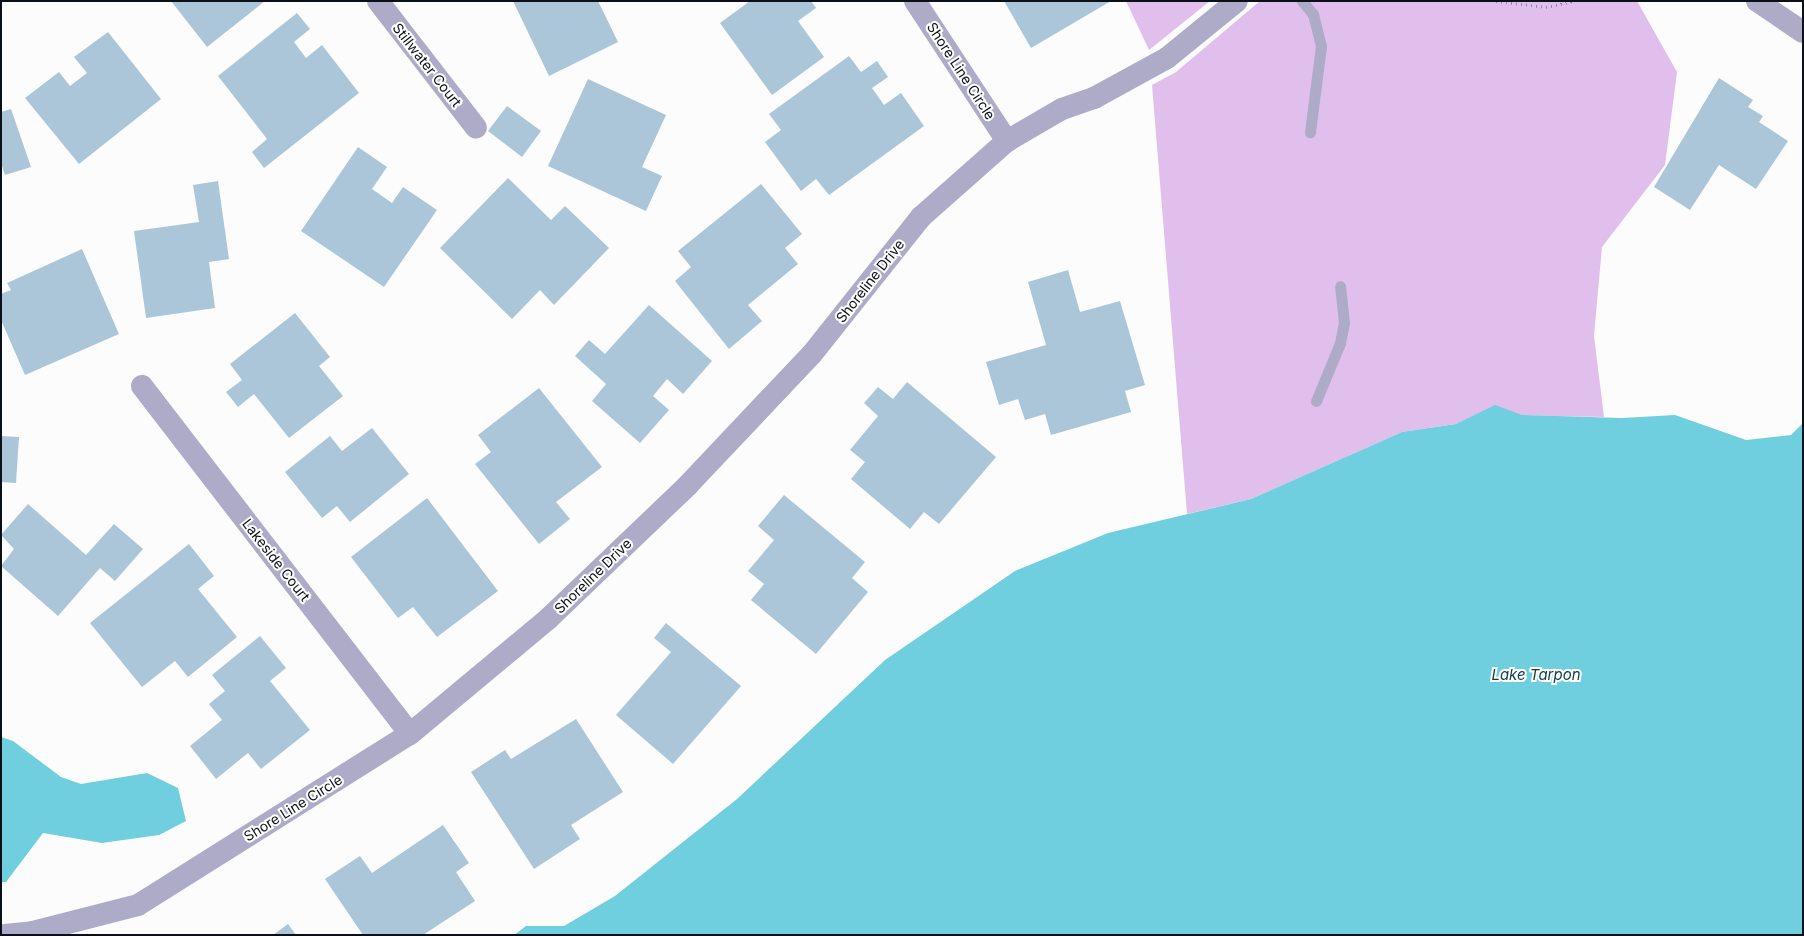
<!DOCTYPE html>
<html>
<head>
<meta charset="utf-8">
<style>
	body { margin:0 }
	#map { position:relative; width:1804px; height:936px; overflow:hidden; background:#fcfcfc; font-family:Inter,sans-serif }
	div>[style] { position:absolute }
	.green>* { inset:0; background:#e0bfed }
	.water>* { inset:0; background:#70cfde }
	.building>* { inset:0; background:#abc6d8 }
	.path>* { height:3px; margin-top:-1.5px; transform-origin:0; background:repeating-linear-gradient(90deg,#8d8f93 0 1px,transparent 0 5px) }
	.lane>* { height:11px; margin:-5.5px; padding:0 5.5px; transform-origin:5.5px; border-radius:5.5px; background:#adabc8 }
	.street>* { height:22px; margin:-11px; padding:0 11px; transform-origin:11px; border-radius:11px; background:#adabc8 }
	span { translate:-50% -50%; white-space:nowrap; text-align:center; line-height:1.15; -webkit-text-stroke:4px #fff; paint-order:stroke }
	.street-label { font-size:14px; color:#0b1018 }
	.water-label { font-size:15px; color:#103d44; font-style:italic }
	.frame { position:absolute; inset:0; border:2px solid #0b1018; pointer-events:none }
</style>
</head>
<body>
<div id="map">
	<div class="green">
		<i style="clip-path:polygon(1126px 1px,1210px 1px,1149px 50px)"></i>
		<i style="clip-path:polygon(1260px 1px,1637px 1px,1677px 72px,1665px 165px,1602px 247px,1594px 336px,1604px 417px,1516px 415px,1402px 432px,1251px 499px,1187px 514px,1152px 85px,1176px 72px)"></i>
	</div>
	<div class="water">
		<i style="clip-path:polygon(1495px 405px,1522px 415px,1622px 418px,1675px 415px,1746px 440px,1791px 435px,1803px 423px,1803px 935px,514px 935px,526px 926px,564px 926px,615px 896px,737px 799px,885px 660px,1015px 571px,1108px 533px,1251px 499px,1402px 432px,1456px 424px)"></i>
		<i style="clip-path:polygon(1px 737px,13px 741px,61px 777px,81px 784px,147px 773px,178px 788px,186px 821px,159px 835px,102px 843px,43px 833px,6px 882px,1px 882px)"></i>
	</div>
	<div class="building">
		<i style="clip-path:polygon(171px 1px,265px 1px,207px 47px)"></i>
		<i style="clip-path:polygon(513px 1px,598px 1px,618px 42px,549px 76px)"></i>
		<i style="clip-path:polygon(750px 1px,811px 1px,816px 8px,798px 21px,824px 57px,772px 95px,720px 23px)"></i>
		<i style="clip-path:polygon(1004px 1px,1111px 1px,1031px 48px)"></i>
		<i style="clip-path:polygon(297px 13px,310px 29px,294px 42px,306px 58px,322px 45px,359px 93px,264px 168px,252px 152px,267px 139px,218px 76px)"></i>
		<i style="clip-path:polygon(108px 32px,161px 99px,79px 164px,25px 98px,59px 72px,70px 86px,87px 73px,74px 57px)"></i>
		<i style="clip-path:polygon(849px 56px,861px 72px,877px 61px,888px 77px,872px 88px,884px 105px,901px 93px,924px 126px,829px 195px,816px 179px,801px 191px,765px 142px,781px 130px,769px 114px)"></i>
		<i style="clip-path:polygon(1719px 78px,1753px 100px,1748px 107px,1763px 116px,1759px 122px,1788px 141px,1756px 189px,1719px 165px,1690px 210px,1654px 187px)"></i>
		<i style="clip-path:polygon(588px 79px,666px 115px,642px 167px,662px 176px,646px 211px,548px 166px)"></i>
		<i style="clip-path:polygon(507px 106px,541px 131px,522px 157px,488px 131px)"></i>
		<i style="clip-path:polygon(11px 109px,31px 167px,5px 175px,1px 163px,1px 112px)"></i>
		<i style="clip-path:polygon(358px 147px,387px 167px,372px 189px,392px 203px,403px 187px,437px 210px,384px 287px,301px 231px)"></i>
		<i style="clip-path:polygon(508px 178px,551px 220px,565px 206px,609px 248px,554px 305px,540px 290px,512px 319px,440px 248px)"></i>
		<i style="clip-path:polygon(218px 181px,229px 259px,209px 262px,215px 308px,146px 318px,134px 231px,199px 222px,193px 185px)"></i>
		<i style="clip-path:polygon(761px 184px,802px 234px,785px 248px,798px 264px,748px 305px,762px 321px,729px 349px,675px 281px,691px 267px,678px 251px)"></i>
		<i style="clip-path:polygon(82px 249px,119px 334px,25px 375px,1px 320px,1px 294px,11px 290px,7px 283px)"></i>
		<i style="clip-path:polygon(1068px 270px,1080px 312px,1120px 301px,1145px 385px,1125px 391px,1131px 412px,1051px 435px,1045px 414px,1025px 420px,1018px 399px,999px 405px,986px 362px,1046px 345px,1028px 282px)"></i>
		<i style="clip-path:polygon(649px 305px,712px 361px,683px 394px,667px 379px,653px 396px,669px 410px,640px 443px,592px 401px,606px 384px,575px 356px,589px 340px,605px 354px)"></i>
		<i style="clip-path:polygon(295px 313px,330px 357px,319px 366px,343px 396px,289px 438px,254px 394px,238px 407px,226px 392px,242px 380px,230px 364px)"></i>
		<i style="clip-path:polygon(907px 382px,996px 457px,939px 524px,924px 512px,910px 529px,851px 479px,865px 462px,850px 450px,878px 416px,864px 403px,878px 387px,893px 399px)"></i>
		<i style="clip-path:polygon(539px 388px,602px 467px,556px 502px,570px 519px,539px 544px,475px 464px,491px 452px,478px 435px)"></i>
		<i style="clip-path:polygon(372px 428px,409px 474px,350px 522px,337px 506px,322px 518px,285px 472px,330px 436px,342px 451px)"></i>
		<i style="clip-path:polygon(1px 436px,19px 437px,16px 483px,1px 482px)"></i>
		<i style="clip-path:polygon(784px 495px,865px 562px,852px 578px,868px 592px,816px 654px,751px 600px,764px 584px,748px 571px,774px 540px,758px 526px)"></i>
		<i style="clip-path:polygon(427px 498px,498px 591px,437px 637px,413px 607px,398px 618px,351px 557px)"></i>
		<i style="clip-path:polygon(28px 504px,86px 555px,114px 524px,143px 549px,115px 581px,100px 568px,58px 616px,1px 566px,14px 549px,1px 535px)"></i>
		<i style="clip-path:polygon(189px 544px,214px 576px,198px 589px,237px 637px,188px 677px,175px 661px,142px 687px,90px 623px)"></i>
		<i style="clip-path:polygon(666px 623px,741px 686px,673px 764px,616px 715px,671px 652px,654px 638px)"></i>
		<i style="clip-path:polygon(260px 636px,286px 668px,270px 681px,310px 730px,261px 769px,248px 753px,216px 779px,190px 746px,222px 720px,209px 704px,225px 691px,212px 675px)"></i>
		<i style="clip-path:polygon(576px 719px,623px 792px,571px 825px,580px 839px,534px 869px,471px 772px,505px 750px,511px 759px)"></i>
		<i style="clip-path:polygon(443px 825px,469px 863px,456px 872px,475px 901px,423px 935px,363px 935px,325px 879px,360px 856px,372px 873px)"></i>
		<i style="clip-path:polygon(288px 924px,296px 935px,273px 935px)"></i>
	</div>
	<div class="path">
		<i style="left:1496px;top:1px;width:50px;rotate:6.8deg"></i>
		<i style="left:1546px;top:7px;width:30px;rotate:-12deg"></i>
	</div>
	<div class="lane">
		<i style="left:1302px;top:1px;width:17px;rotate:50deg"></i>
		<i style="left:1313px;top:14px;width:33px;rotate:76deg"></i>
		<i style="left:1321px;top:46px;width:87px;rotate:97.3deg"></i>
		<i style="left:1316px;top:401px;width:63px;rotate:-67.5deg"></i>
		<i style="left:1340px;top:343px;width:20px;rotate:-79deg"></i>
		<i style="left:1344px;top:323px;width:37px;rotate:-96deg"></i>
	</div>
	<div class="street">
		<i style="left:378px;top:1px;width:160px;rotate:52.3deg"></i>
		<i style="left:915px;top:1px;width:168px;rotate:56.7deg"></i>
		<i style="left:1757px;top:1px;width:55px;rotate:34deg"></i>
		<i style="left:142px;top:386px;width:439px;rotate:52.4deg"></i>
		<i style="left:5px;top:935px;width:28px;rotate:-6deg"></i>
		<i style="left:33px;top:932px;width:108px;rotate:-14.4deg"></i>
		<i style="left:138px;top:905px;width:321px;rotate:-32.2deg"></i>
		<i style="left:410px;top:734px;width:180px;rotate:-39.8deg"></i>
		<i style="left:548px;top:619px;width:194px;rotate:-43.7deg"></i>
		<i style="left:688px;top:485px;width:180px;rotate:-46.6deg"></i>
		<i style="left:812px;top:354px;width:175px;rotate:-51.5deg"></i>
		<i style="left:921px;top:217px;width:115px;rotate:-41.5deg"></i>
		<i style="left:1007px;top:141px;width:64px;rotate:-30.2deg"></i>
		<i style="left:1062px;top:109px;width:34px;rotate:-19deg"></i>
		<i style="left:1094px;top:98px;width:83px;rotate:-28.7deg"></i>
		<i style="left:1167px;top:58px;width:90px;rotate:-39.2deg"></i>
	</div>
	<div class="street-label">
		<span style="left:427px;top:65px;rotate:52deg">Stillwater Court</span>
		<span style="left:961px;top:71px;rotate:57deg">Shore Line Circle</span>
		<span style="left:870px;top:281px;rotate:-52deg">Shoreline Drive</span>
		<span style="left:276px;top:560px;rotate:52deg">Lakeside Court</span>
		<span style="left:593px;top:576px;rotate:-44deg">Shoreline Drive</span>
		<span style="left:293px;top:808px;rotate:-32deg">Shore Line Circle</span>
	</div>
	<div class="water-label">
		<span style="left:1536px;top:675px">Lake Tarpon</span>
	</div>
	<div class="frame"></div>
</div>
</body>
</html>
